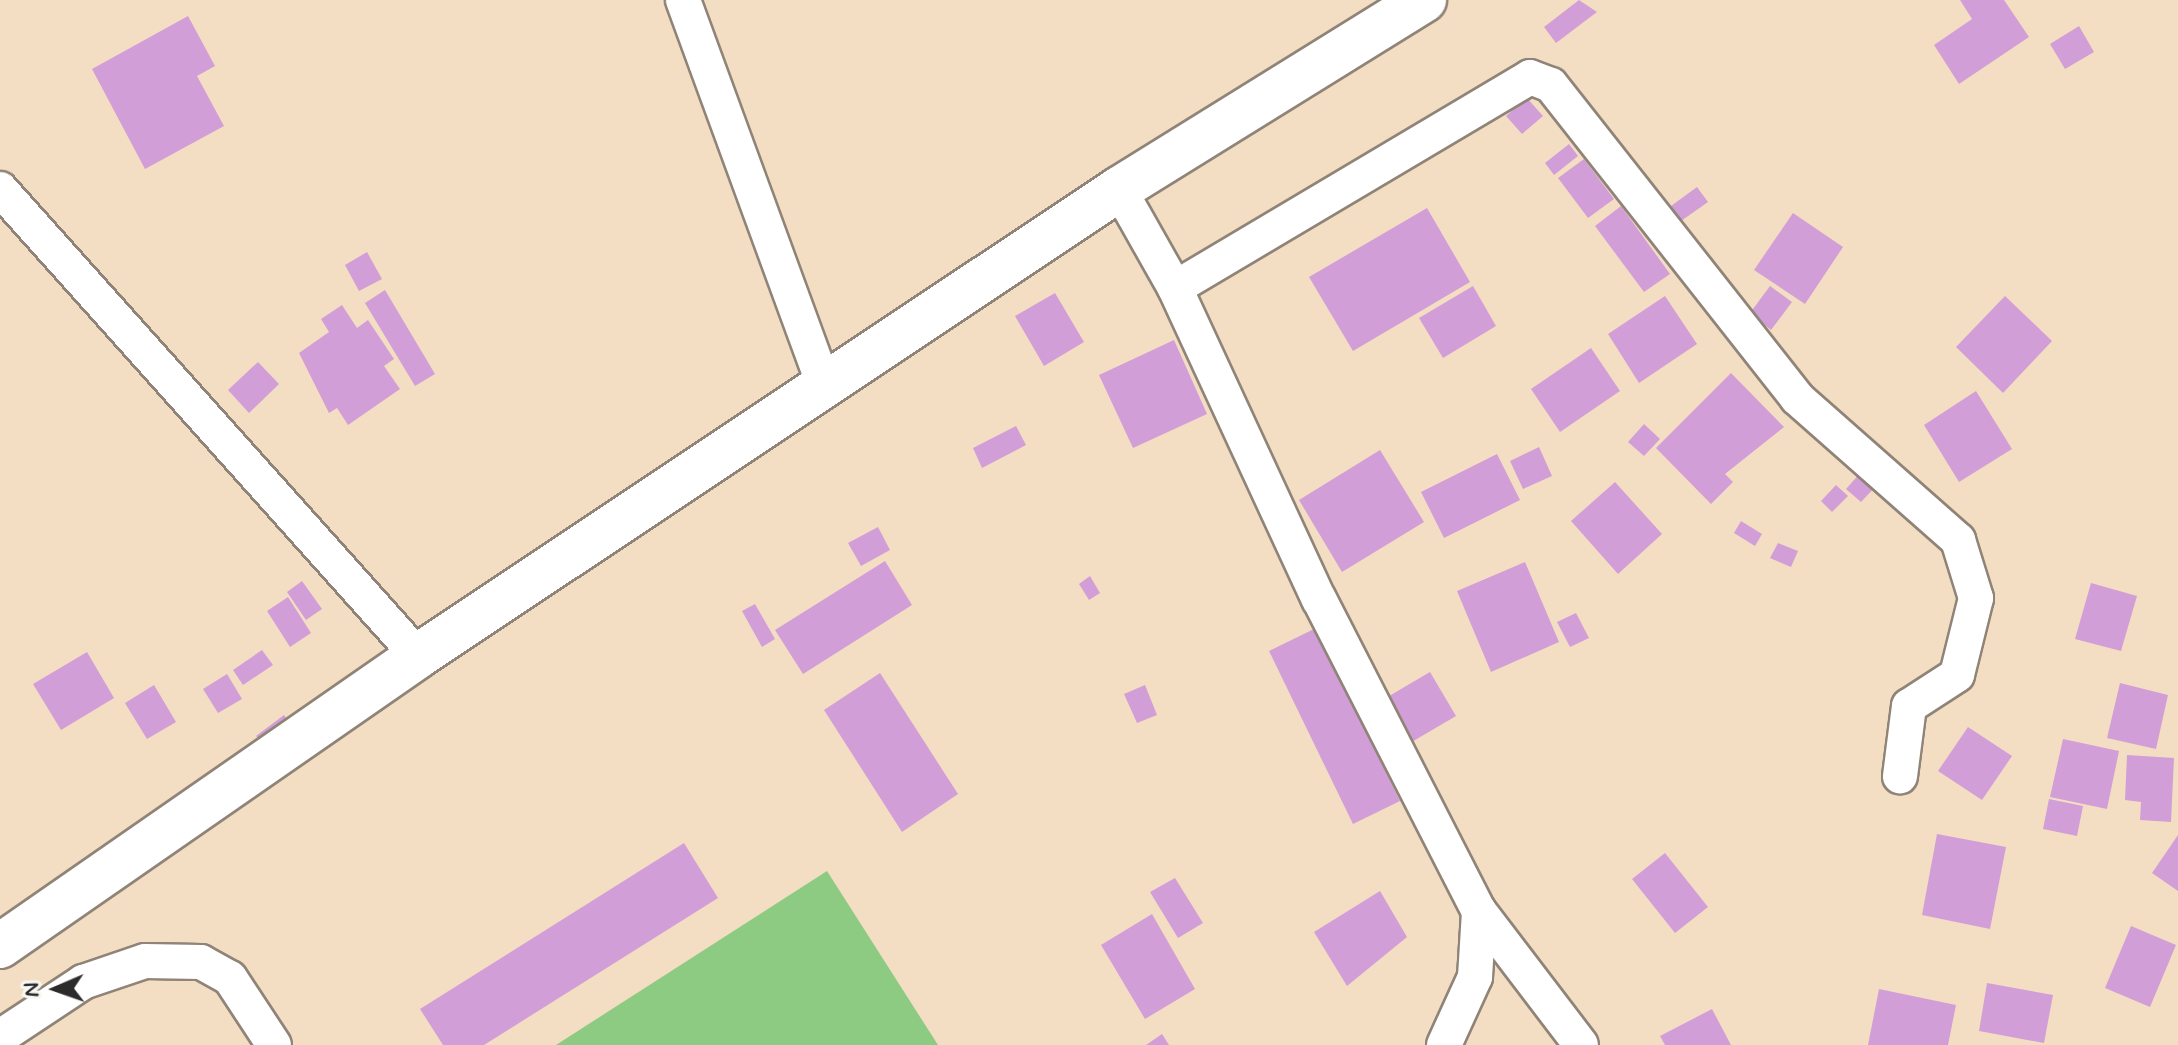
<!DOCTYPE html>
<html>
<head>
<meta charset="utf-8">
<style>
	body { margin:0 }
	#map { position:relative; width:2178px; height:1045px; overflow:hidden; background:#f3dec3; font-family:Mynerve,sans-serif }
	div>[style] { position:absolute }
	.green>* { inset:0; background:#8ccb81 }
	.building>* { inset:0; background:#d29ed7 }
	.roads { filter:drop-shadow(2px 0 #8f8477) drop-shadow(-2px 0 #8f8477) drop-shadow(0 2px #8f8477) drop-shadow(0 -2px #8f8477) }
	.minor>* { height:34px; margin:-17px; padding:0 17px; transform-origin:17px; border-radius:17px; background:#fff }
	.primary>* { height:44px; margin:-22px; padding:0 22px; transform-origin:22px; border-radius:22px; background:#fff }
	span { translate:-50% -50%; white-space:nowrap; text-align:center; line-height:1.15; -webkit-text-stroke:6px #f6f6f2; paint-order:stroke }
	.north { position:absolute; left:16px; top:949px; width:80px; height:80px; -webkit-text-stroke:6px #f6f6f2; paint-order:stroke; rotate:268deg; font-size:22px; font-weight:700; line-height:32px; text-align:center; color:#2b2b2b }
	.north::after { content:''; display:block; margin:auto; width:28px; height:36px; background:#2b2b2b; clip-path:polygon(50% 0,100% 100%,50% 72%,0 100%) }
</style>
</head>
<body>
<div id="map">
	<div class="green">
		<i style="clip-path:polygon(827px 871px,938px 1045px,556px 1045px)"></i>
	</div>
	<div class="building">
		<i style="clip-path:polygon(1579px 0,1597px 12px,1556px 43px,1544px 27px)"></i>
		<i style="clip-path:polygon(1960px 0,2004px 0,2029px 37px,1959px 84px,1934px 45px,1972px 19px)"></i>
		<i style="clip-path:polygon(188px 16px,215px 66px,197px 76px,224px 126px,145px 169px,92px 69px)"></i>
		<i style="clip-path:polygon(2079px 26px,2094px 52px,2065px 69px,2050px 44px)"></i>
		<i style="clip-path:polygon(1527px 98px,1543px 116px,1522px 134px,1506px 116px)"></i>
		<i style="clip-path:polygon(1569px 144px,1578px 156px,1554px 175px,1545px 163px)"></i>
		<i style="clip-path:polygon(1584px 159px,1614px 199px,1588px 218px,1558px 178px)"></i>
		<i style="clip-path:polygon(1697px 187px,1708px 202px,1681px 221px,1671px 206px)"></i>
		<i style="clip-path:polygon(1621px 206px,1670px 274px,1644px 292px,1595px 226px)"></i>
		<i style="clip-path:polygon(1427px 208px,1470px 282px,1353px 351px,1309px 277px)"></i>
		<i style="clip-path:polygon(1793px 213px,1843px 247px,1805px 304px,1754px 270px)"></i>
		<i style="clip-path:polygon(367px 252px,382px 279px,359px 291px,345px 265px)"></i>
		<i style="clip-path:polygon(1473px 286px,1496px 326px,1443px 358px,1419px 318px)"></i>
		<i style="clip-path:polygon(1770px 286px,1792px 302px,1771px 330px,1750px 313px)"></i>
		<i style="clip-path:polygon(385px 290px,435px 374px,415px 386px,365px 303px)"></i>
		<i style="clip-path:polygon(1055px 293px,1084px 342px,1044px 366px,1015px 316px)"></i>
		<i style="clip-path:polygon(1665px 296px,1697px 344px,1639px 383px,1608px 334px)"></i>
		<i style="clip-path:polygon(2005px 296px,2052px 341px,2003px 393px,1956px 347px)"></i>
		<i style="clip-path:polygon(342px 305px,357px 328px,368px 320px,394px 359px,384px 366px,400px 389px,348px 425px,337px 408px,329px 413px,299px 353px,329px 332px,321px 319px)"></i>
		<i style="clip-path:polygon(1174px 340px,1207px 414px,1133px 448px,1099px 375px)"></i>
		<i style="clip-path:polygon(1591px 348px,1620px 391px,1560px 432px,1531px 389px)"></i>
		<i style="clip-path:polygon(258px 362px,279px 384px,249px 413px,228px 390px)"></i>
		<i style="clip-path:polygon(1731px 373px,1784px 427px,1725px 474px,1733px 482px,1711px 504px,1656px 448px)"></i>
		<i style="clip-path:polygon(1976px 391px,2012px 449px,1959px 482px,1924px 425px)"></i>
		<i style="clip-path:polygon(1644px 424px,1660px 439px,1644px 456px,1628px 442px)"></i>
		<i style="clip-path:polygon(1016px 426px,1026px 445px,982px 468px,973px 448px)"></i>
		<i style="clip-path:polygon(1539px 447px,1552px 476px,1523px 489px,1510px 461px)"></i>
		<i style="clip-path:polygon(1380px 450px,1424px 522px,1342px 572px,1299px 500px)"></i>
		<i style="clip-path:polygon(1497px 454px,1520px 500px,1444px 538px,1421px 492px)"></i>
		<i style="clip-path:polygon(1862px 471px,1877px 485px,1861px 502px,1846px 489px)"></i>
		<i style="clip-path:polygon(1615px 482px,1662px 534px,1618px 574px,1571px 521px)"></i>
		<i style="clip-path:polygon(1836px 485px,1848px 496px,1832px 512px,1821px 501px)"></i>
		<i style="clip-path:polygon(1741px 521px,1762px 534px,1755px 546px,1734px 533px)"></i>
		<i style="clip-path:polygon(878px 527px,890px 550px,861px 566px,848px 543px)"></i>
		<i style="clip-path:polygon(1778px 543px,1798px 551px,1791px 567px,1770px 558px)"></i>
		<i style="clip-path:polygon(885px 561px,912px 605px,803px 674px,775px 630px)"></i>
		<i style="clip-path:polygon(1525px 562px,1559px 642px,1491px 672px,1457px 591px)"></i>
		<i style="clip-path:polygon(1090px 576px,1100px 593px,1089px 600px,1079px 584px)"></i>
		<i style="clip-path:polygon(302px 581px,322px 609px,306px 620px,287px 592px)"></i>
		<i style="clip-path:polygon(2091px 583px,2137px 596px,2121px 651px,2075px 639px)"></i>
		<i style="clip-path:polygon(288px 597px,311px 633px,290px 647px,267px 611px)"></i>
		<i style="clip-path:polygon(755px 604px,775px 639px,762px 647px,742px 611px)"></i>
		<i style="clip-path:polygon(1576px 613px,1589px 638px,1570px 647px,1557px 622px)"></i>
		<i style="clip-path:polygon(1316px 628px,1400px 801px,1353px 824px,1269px 651px)"></i>
		<i style="clip-path:polygon(262px 650px,273px 665px,243px 685px,233px 670px)"></i>
		<i style="clip-path:polygon(87px 652px,114px 698px,61px 730px,33px 684px)"></i>
		<i style="clip-path:polygon(1430px 672px,1456px 716px,1410px 743px,1384px 699px)"></i>
		<i style="clip-path:polygon(880px 673px,958px 794px,902px 832px,824px 710px)"></i>
		<i style="clip-path:polygon(227px 674px,242px 699px,218px 713px,203px 689px)"></i>
		<i style="clip-path:polygon(2120px 683px,2168px 695px,2156px 749px,2107px 738px)"></i>
		<i style="clip-path:polygon(154px 685px,176px 722px,147px 739px,125px 703px)"></i>
		<i style="clip-path:polygon(1145px 685px,1157px 715px,1137px 723px,1124px 694px)"></i>
		<i style="clip-path:polygon(284px 715px,294px 729px,267px 750px,256px 736px)"></i>
		<i style="clip-path:polygon(1968px 727px,2012px 756px,1982px 800px,1938px 771px)"></i>
		<i style="clip-path:polygon(2063px 739px,2119px 751px,2107px 809px,2050px 797px)"></i>
		<i style="clip-path:polygon(2127px 755px,2174px 758px,2171px 822px,2140px 820px,2141px 802px,2125px 800px)"></i>
		<i style="clip-path:polygon(2049px 799px,2083px 806px,2077px 836px,2043px 829px)"></i>
		<i style="clip-path:polygon(1937px 834px,2006px 847px,1990px 929px,1922px 915px)"></i>
		<i style="clip-path:polygon(2178px 835px,2178px 891px,2152px 873px)"></i>
		<i style="clip-path:polygon(684px 843px,718px 898px,484px 1045px,443px 1045px,420px 1009px)"></i>
		<i style="clip-path:polygon(1665px 853px,1708px 907px,1675px 933px,1632px 879px)"></i>
		<i style="clip-path:polygon(1175px 878px,1203px 923px,1178px 938px,1150px 892px)"></i>
		<i style="clip-path:polygon(1380px 891px,1407px 937px,1347px 986px,1314px 932px)"></i>
		<i style="clip-path:polygon(1152px 914px,1195px 989px,1145px 1019px,1101px 945px)"></i>
		<i style="clip-path:polygon(2131px 926px,2176px 945px,2150px 1007px,2105px 988px)"></i>
		<i style="clip-path:polygon(1987px 983px,2053px 995px,2044px 1043px,1979px 1031px)"></i>
		<i style="clip-path:polygon(1879px 989px,1956px 1005px,1948px 1045px,1868px 1045px)"></i>
		<i style="clip-path:polygon(1712px 1009px,1731px 1045px,1665px 1045px,1660px 1036px)"></i>
		<i style="clip-path:polygon(1162px 1034px,1169px 1045px,1146px 1045px)"></i>
	</div>
	<div class="roads">
		<div class="minor">
			<i style="left:683px;top:0;width:415px;rotate:69.9deg"></i>
			<i style="left:0;top:189px;width:627px;rotate:48.17deg"></i>
			<i style="left:1119px;top:189px;width:114px;rotate:60.5deg"></i>
			<i style="left:1175px;top:288px;width:343px;rotate:65.2deg"></i>
			<i style="left:1319px;top:599px;width:351px;rotate:62.9deg"></i>
			<i style="left:1479px;top:911px;width:168px;rotate:52.7deg"></i>
			<i style="left:1175px;top:288px;width:413px;rotate:-30.7deg"></i>
			<i style="left:1530px;top:77px;width:22px;rotate:21deg"></i>
			<i style="left:1551px;top:85px;width:398px;rotate:51.8deg"></i>
			<i style="left:1797px;top:398px;width:215px;rotate:41.4deg"></i>
			<i style="left:1958px;top:540px;width:61px;rotate:72.8deg"></i>
			<i style="left:1976px;top:598px;width:79px;rotate:103.9deg"></i>
			<i style="left:1957px;top:675px;width:57px;rotate:147.1deg"></i>
			<i style="left:1909px;top:706px;width:71px;rotate:97.3deg"></i>
			<i style="left:0;top:1037px;width:100px;rotate:-33.5deg"></i>
			<i style="left:83px;top:982px;width:65px;rotate:-18.7deg"></i>
			<i style="left:145px;top:961px;width:56px;rotate:1deg"></i>
			<i style="left:201px;top:962px;width:33px;rotate:29deg"></i>
			<i style="left:230px;top:978px;width:80px;rotate:56.7deg"></i>
			<i style="left:1444px;top:1045px;width:75px;rotate:-65.5deg"></i>
			<i style="left:1475px;top:977px;width:66px;rotate:-86.5deg"></i>
		</div>
		<div class="primary">
			<i style="left:0;top:946px;width:509px;rotate:-34.75deg"></i>
			<i style="left:418px;top:656px;width:842px;rotate:-33.67deg"></i>
			<i style="left:1119px;top:189px;width:359px;rotate:-31.8deg"></i>
		</div>
	</div>
	<div class="north">N</div>
</div>
</body>
</html>
